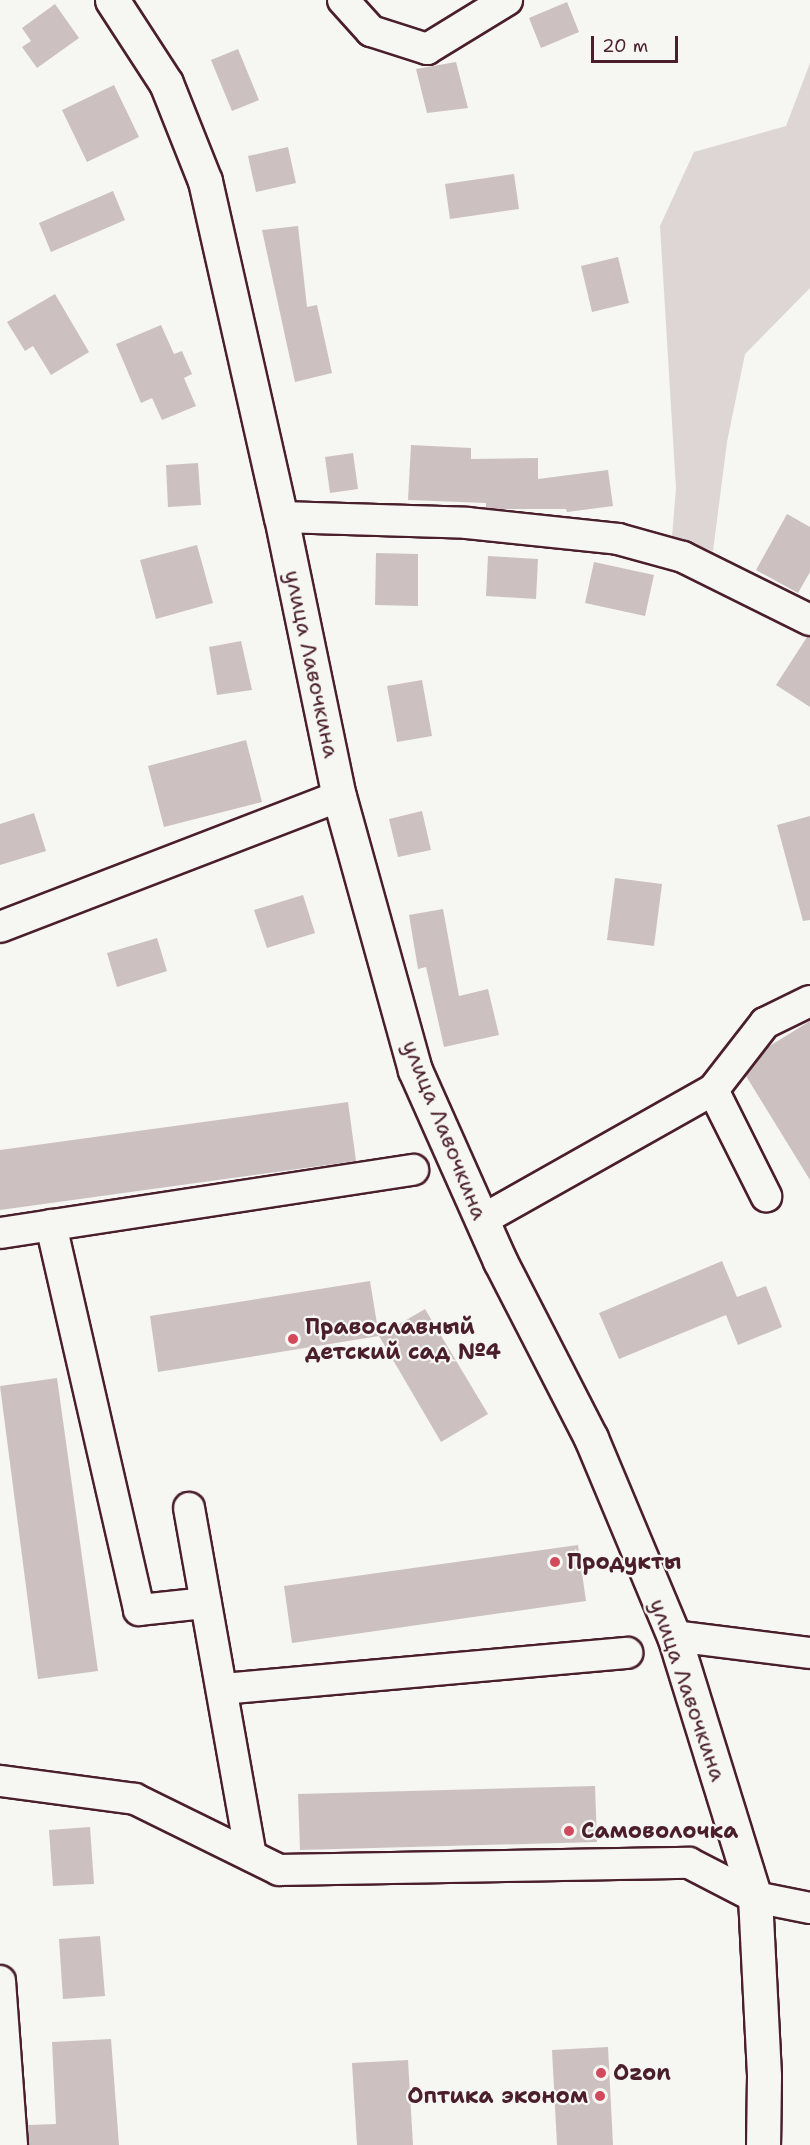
<!DOCTYPE html>
<html>
<head>
<meta charset="utf-8">
<style>
	body { margin:0 }
	#map { position:relative; width:810px; height:2145px; overflow:hidden; background:#f6f6f2; font-family:"Shantell Sans",sans-serif }
	div>[style] { position:absolute }
	.green>* { inset:0; background:#ddd6d5 }
	.building>* { inset:0; background:#ccc1c0 }
	.roads { filter:drop-shadow(2px 0 #4a1f2b) drop-shadow(-2px 0 #4a1f2b) drop-shadow(0 2px #4a1f2b) drop-shadow(0 -2px #4a1f2b) }
	.minor>* { height:30px; margin:-15px; padding:0 15px; transform-origin:15px; border-radius:15px; background:#f6f6f2 }
	.major>* { height:33px; margin:-16.5px; padding:0 16.5px; transform-origin:16.5px; border-radius:16.5px; background:#f6f6f2 }
	.dots>* { width:16px; height:16px; translate:-50% -50%; box-sizing:border-box; border:3px solid #f6f6f2; border-radius:50% }
	span { translate:-50% -50%; white-space:nowrap; text-align:center; line-height:1.15; -webkit-text-stroke:4.5px #f6f6f2; paint-order:stroke }
	.street-label { font-size:22px; color:#4a1f2b }
	.poi-label { font-size:22px; color:#4a1f2b; font-weight:700 }
	.left { translate:0 -50%; text-align:left }
	.right { translate:-100% -50%; text-align:right }
	.scale { position:absolute; left:591px; top:36px; width:87px; height:27px; box-sizing:border-box; border:3px solid #4a1f2b; border-top:0; padding-left:8px; font-size:18px; line-height:21px; white-space:nowrap; color:#4a1f2b; -webkit-text-stroke:4px #f6f6f2; paint-order:stroke }
</style>
</head>
<body>
<div id="map">
	<div class="green">
		<i style="clip-path:polygon(810px 63px,810px 288px,745px 354px,727px 442px,713px 551px,672px 537px,676px 488px,660px 226px,694px 152px,786px 126px)"></i>
	</div>
	<div class="building">
		<i style="clip-path:polygon(567px 2px,579px 32px,541px 48px,529px 18px)"></i>
		<i style="clip-path:polygon(55px 4px,79px 38px,37px 68px,22px 47px,31px 41px,22px 28px)"></i>
		<i style="clip-path:polygon(238px 49px,259px 100px,232px 111px,211px 60px)"></i>
		<i style="clip-path:polygon(456px 62px,468px 108px,427px 113px,416px 69px)"></i>
		<i style="clip-path:polygon(114px 85px,139px 137px,87px 162px,62px 110px)"></i>
		<i style="clip-path:polygon(288px 147px,296px 183px,256px 192px,248px 156px)"></i>
		<i style="clip-path:polygon(514px 174px,519px 209px,450px 219px,445px 184px)"></i>
		<i style="clip-path:polygon(113px 191px,125px 220px,51px 252px,39px 223px)"></i>
		<i style="clip-path:polygon(298px 226px,307px 307px,317px 305px,332px 373px,295px 382px,262px 230px)"></i>
		<i style="clip-path:polygon(618px 257px,629px 303px,592px 312px,581px 266px)"></i>
		<i style="clip-path:polygon(55px 294px,89px 352px,51px 375px,33px 346px,25px 351px,7px 322px)"></i>
		<i style="clip-path:polygon(161px 325px,174px 354px,182px 351px,192px 374px,184px 378px,196px 406px,162px 420px,152px 398px,141px 403px,116px 344px)"></i>
		<i style="clip-path:polygon(411px 445px,471px 448px,471px 459px,538px 458px,538px 479px,608px 470px,613px 506px,567px 512px,566px 509px,496px 509px,486px 508px,486px 503px,408px 500px)"></i>
		<i style="clip-path:polygon(353px 453px,358px 489px,330px 493px,325px 457px)"></i>
		<i style="clip-path:polygon(198px 463px,201px 505px,168px 507px,166px 465px)"></i>
		<i style="clip-path:polygon(787px 514px,810px 527px,810px 572px,798px 593px,756px 570px)"></i>
		<i style="clip-path:polygon(197px 545px,213px 603px,156px 619px,140px 560px)"></i>
		<i style="clip-path:polygon(376px 553px,418px 554px,418px 606px,375px 605px)"></i>
		<i style="clip-path:polygon(488px 556px,538px 559px,536px 599px,486px 596px)"></i>
		<i style="clip-path:polygon(594px 562px,654px 575px,645px 616px,585px 603px)"></i>
		<i style="clip-path:polygon(807px 637px,810px 637px,810px 707px,776px 685px)"></i>
		<i style="clip-path:polygon(241px 641px,252px 690px,217px 695px,209px 647px)"></i>
		<i style="clip-path:polygon(422px 680px,432px 736px,397px 742px,387px 686px)"></i>
		<i style="clip-path:polygon(246px 740px,262px 802px,164px 827px,148px 766px)"></i>
		<i style="clip-path:polygon(422px 811px,431px 850px,398px 857px,389px 819px)"></i>
		<i style="clip-path:polygon(34px 813px,46px 851px,0 865px,0 824px)"></i>
		<i style="clip-path:polygon(810px 816px,810px 920px,803px 921px,777px 825px)"></i>
		<i style="clip-path:polygon(615px 878px,662px 884px,654px 946px,607px 940px)"></i>
		<i style="clip-path:polygon(303px 895px,315px 933px,267px 948px,254px 910px)"></i>
		<i style="clip-path:polygon(443px 909px,459px 996px,488px 989px,499px 1035px,444px 1047px,426px 967px,418px 969px,409px 915px)"></i>
		<i style="clip-path:polygon(157px 938px,167px 971px,117px 987px,107px 953px)"></i>
		<i style="clip-path:polygon(810px 1021px,810px 1180px,746px 1076px,768px 1047px)"></i>
		<i style="clip-path:polygon(348px 1102px,356px 1161px,0 1210px,0 1150px)"></i>
		<i style="clip-path:polygon(722px 1261px,737px 1297px,766px 1286px,782px 1327px,738px 1345px,726px 1315px,619px 1359px,599px 1313px)"></i>
		<i style="clip-path:polygon(370px 1281px,379px 1336px,158px 1372px,150px 1316px)"></i>
		<i style="clip-path:polygon(425px 1309px,488px 1414px,441px 1442px,379px 1336px)"></i>
		<i style="clip-path:polygon(57px 1378px,98px 1671px,38px 1679px,0 1386px)"></i>
		<i style="clip-path:polygon(578px 1545px,586px 1601px,292px 1643px,284px 1586px)"></i>
		<i style="clip-path:polygon(595px 1786px,597px 1842px,300px 1850px,298px 1794px)"></i>
		<i style="clip-path:polygon(90px 1827px,94px 1884px,53px 1886px,49px 1830px)"></i>
		<i style="clip-path:polygon(100px 1936px,105px 1996px,63px 1999px,59px 1939px)"></i>
		<i style="clip-path:polygon(111px 2039px,119px 2145px,29px 2145px,28px 2125px,56px 2124px,52px 2042px)"></i>
		<i style="clip-path:polygon(608px 2047px,613px 2145px,557px 2145px,552px 2050px)"></i>
		<i style="clip-path:polygon(408px 2060px,413px 2145px,357px 2145px,352px 2063px)"></i>
	</div>
	<div class="roads">
		<div class="minor">
			<i style="left:343px;top:0;width:42px;rotate:47.9deg"></i>
			<i style="left:371px;top:31px;width:59px;rotate:17.8deg"></i>
			<i style="left:427px;top:49px;width:94px;rotate:-31.5deg"></i>
			<i style="left:281px;top:517px;width:186px;rotate:1.8deg"></i>
			<i style="left:467px;top:523px;width:152px;rotate:6deg"></i>
			<i style="left:618px;top:539px;width:67px;rotate:15.5deg"></i>
			<i style="left:683px;top:557px;width:142px;rotate:26.4deg"></i>
			<i style="left:0;top:927px;width:363px;rotate:-21.1deg"></i>
			<i style="left:713px;top:1090px;width:85px;rotate:-52.2deg"></i>
			<i style="left:765px;top:1023px;width:50px;rotate:-26.1deg"></i>
			<i style="left:482px;top:1220px;width:265px;rotate:-29.4deg"></i>
			<i style="left:713px;top:1090px;width:119px;rotate:63.4deg"></i>
			<i style="left:51px;top:1225px;width:395px;rotate:77.1deg"></i>
			<i style="left:139px;top:1610px;width:67px;rotate:-6deg"></i>
			<i style="left:0;top:1233px;width:418px;rotate:-8.7deg"></i>
			<i style="left:189px;top:1508px;width:353px;rotate:79.9deg"></i>
			<i style="left:674px;top:1636px;width:137px;rotate:7.1deg"></i>
			<i style="left:222px;top:1689px;width:407px;rotate:-5.1deg"></i>
			<i style="left:0;top:1781px;width:136px;rotate:7.6deg"></i>
			<i style="left:135px;top:1799px;width:161px;rotate:26.2deg"></i>
			<i style="left:279px;top:1870px;width:410px;rotate:-1deg"></i>
			<i style="left:689px;top:1863px;width:74px;rotate:27.3deg"></i>
			<i style="left:755px;top:1897px;width:56px;rotate:11.3deg"></i>
			<i style="left:0;top:1981px;width:164px;rotate:85.8deg"></i>
		</div>
		<div class="major">
			<i style="left:112px;top:0;width:99px;rotate:57deg"></i>
			<i style="left:166px;top:83px;width:105px;rotate:68.3deg"></i>
			<i style="left:205px;top:181px;width:344px;rotate:77.3deg"></i>
			<i style="left:281px;top:517px;width:285px;rotate:78.3deg"></i>
			<i style="left:339px;top:796px;width:284px;rotate:74.5deg"></i>
			<i style="left:415px;top:1070px;width:209px;rotate:66deg"></i>
			<i style="left:500px;top:1261px;width:199px;rotate:62.8deg"></i>
			<i style="left:591px;top:1438px;width:215px;rotate:67.3deg"></i>
			<i style="left:674px;top:1636px;width:273px;rotate:72.8deg"></i>
			<i style="left:755px;top:1897px;width:179px;rotate:87.1deg"></i>
			<i style="left:764px;top:2076px;width:69px;rotate:90.8deg"></i>
		</div>
	</div>
	<div class="dots">
		<i style="left:293px;top:1339px;background:#d1495b"></i>
		<i style="left:555px;top:1562px;background:#d1495b"></i>
		<i style="left:569px;top:1831px;background:#d1495b"></i>
		<i style="left:601px;top:2073px;background:#d1495b"></i>
		<i style="left:600px;top:2096px;background:#d1495b"></i>
	</div>
	<div class="street-label">
		<span style="left:312px;top:664px;rotate:78deg">улица Лавочкина</span>
		<span style="left:445px;top:1130px;rotate:68deg">улица Лавочкина</span>
		<span style="left:688px;top:1690px;rotate:71deg">улица Лавочкина</span>
	</div>
	<div class="poi-label">
		<span class="left" style="left:305px;top:1339px">Православный<br>детский сад №4</span>
		<span class="left" style="left:567px;top:1562px">Продукты</span>
		<span class="left" style="left:581px;top:1831px">Самоволочка</span>
		<span class="left" style="left:613px;top:2073px">Ozon</span>
		<span class="right" style="left:588px;top:2096px">Оптика эконом</span>
	</div>
	<div class="scale">20 m</div>
</div>
</body>
</html>
